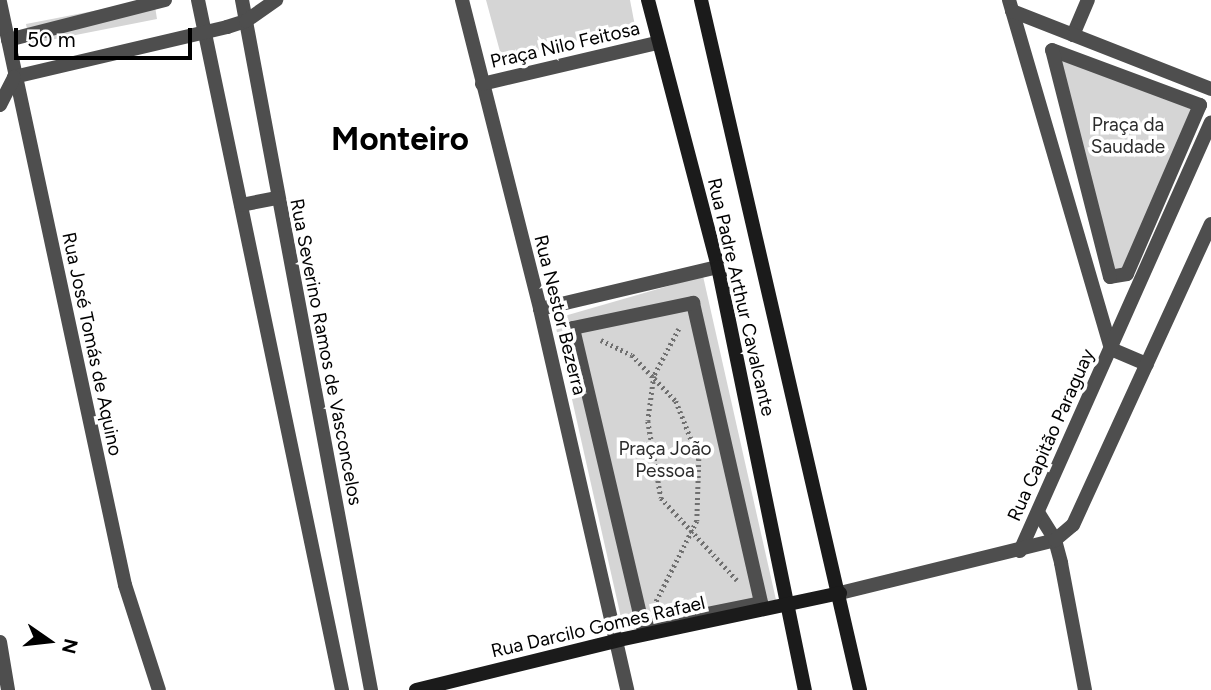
<!DOCTYPE html>
<html>
<head>
<meta charset="utf-8">
<style>
	body { margin:0 }
	#map { position:relative; width:1211px; height:690px; overflow:hidden; background:#fff; font-family:Figtree,sans-serif }
	div>[style] { position:absolute }
	.green>* { inset:0; background:#d5d5d5 }
	.path>* { height:4.5px; margin-top:-2.25px; transform-origin:0; background:repeating-linear-gradient(90deg,#707070 0 2px,transparent 0 5.5px) }
	.pedestrian>* { height:14px; margin:-7px; padding:0 7px; transform-origin:7px; border-radius:7px; background:#4e4e4e }
	.minor>* { height:14px; margin:-7px; padding:0 7px; transform-origin:7px; border-radius:7px; background:#4e4e4e }
	.tertiary>* { height:14px; margin:-7px; padding:0 7px; transform-origin:7px; border-radius:7px; background:#4e4e4e }
	.secondary>* { height:14px; margin:-7px; padding:0 7px; transform-origin:7px; border-radius:7px; background:#1b1b1b }
	span { translate:-50% -50%; white-space:nowrap; text-align:center; line-height:1.15; -webkit-text-stroke:7px #fff; paint-order:stroke }
	.street-label { font-size:19px; color:#000 }
	.park-label { font-size:19px; color:#2c2c2c }
	.town-label { font-size:33px; color:#000; font-weight:700 }
	.north { position:absolute; left:14px; top:606px; width:70px; height:70px; -webkit-text-stroke:5px #fff; paint-order:stroke; rotate:104deg; font-size:19px; font-weight:700; line-height:28px; text-align:center; color:#000 }
	.north::after { content:''; display:block; margin:auto; width:24px; height:32px; background:#000; clip-path:polygon(50% 0,100% 100%,50% 72%,0 100%) }
	.scale { position:absolute; left:14px; top:28px; width:178px; height:32px; box-sizing:border-box; border:4px solid #000; border-top:0; padding-left:9px; font-size:21px; line-height:24px; white-space:nowrap; color:#000; -webkit-text-stroke:5px #fff; paint-order:stroke }
</style>
</head>
<body>
<div id="map">
	<div class="green">
		<i style="clip-path:polygon(150px 0,154px 0,157px 19px,30px 44px,26px 24px)"></i>
		<i style="clip-path:polygon(486px 0,630px 0,635px 26px,502px 59px)"></i>
		<i style="clip-path:polygon(1052px 50px,1200px 105px,1127px 274px,1110px 277px)"></i>
		<i style="clip-path:polygon(703px 276px,776px 600px,624px 631px,554px 319px)"></i>
	</div>
	<div class="path">
		<i style="left:679px;top:329px;width:53px;rotate:118deg"></i>
		<i style="left:654px;top:376px;width:45px;rotate:97.6deg"></i>
		<i style="left:648px;top:421px;width:78px;rotate:80.4deg"></i>
		<i style="left:661px;top:498px;width:112px;rotate:47.2deg"></i>
		<i style="left:601px;top:340px;width:34px;rotate:26deg"></i>
		<i style="left:632px;top:355px;width:64px;rotate:46.3deg"></i>
		<i style="left:676px;top:401px;width:62px;rotate:68.4deg"></i>
		<i style="left:699px;top:459px;width:62px;rotate:91.8deg"></i>
		<i style="left:697px;top:521px;width:91px;rotate:116.8deg"></i>
	</div>
	<div class="pedestrian">
		<i style="left:1073px;top:35px;width:38px;rotate:-67deg"></i>
		<i style="left:1052px;top:50px;width:158px;rotate:20.4deg"></i>
		<i style="left:1200px;top:105px;width:184px;rotate:113.4deg"></i>
		<i style="left:1127px;top:274px;width:17px;rotate:170deg"></i>
		<i style="left:1110px;top:277px;width:234px;rotate:-104.3deg"></i>
		<i style="left:693px;top:303px;width:308px;rotate:77.2deg"></i>
		<i style="left:761px;top:603px;width:120px;rotate:168.5deg"></i>
		<i style="left:643px;top:627px;width:307px;rotate:-103.2deg"></i>
		<i style="left:573px;top:328px;width:123px;rotate:-11.8deg"></i>
	</div>
	<div class="minor">
		<i style="left:198px;top:0;width:705px;rotate:78.21deg"></i>
		<i style="left:242px;top:0;width:702px;rotate:79.41deg"></i>
		<i style="left:462px;top:0;width:319px;rotate:75.8deg"></i>
		<i style="left:540px;top:309px;width:391px;rotate:77.1deg"></i>
		<i style="left:1009px;top:0;width:364px;rotate:73.7deg"></i>
		<i style="left:1111px;top:349px;width:39px;rotate:23deg"></i>
		<i style="left:0;top:2px;width:596px;rotate:77.9deg"></i>
		<i style="left:125px;top:585px;width:110px;rotate:72.1deg"></i>
		<i style="left:1012px;top:11px;width:214px;rotate:21.4deg"></i>
		<i style="left:8px;top:40px;width:162px;rotate:-14.3deg"></i>
		<i style="left:14px;top:77px;width:219px;rotate:-13.2deg"></i>
		<i style="left:227px;top:27px;width:20px;rotate:-18deg"></i>
		<i style="left:246px;top:21px;width:37px;rotate:-35deg"></i>
		<i style="left:482px;top:84px;width:180px;rotate:-13.2deg"></i>
		<i style="left:0;top:105px;width:31px;rotate:-63deg"></i>
		<i style="left:241px;top:205px;width:37px;rotate:-11deg"></i>
		<i style="left:540px;top:309px;width:183px;rotate:-13.3deg"></i>
		<i style="left:1039px;top:514px;width:31px;rotate:58deg"></i>
		<i style="left:1055px;top:540px;width:24px;rotate:75deg"></i>
		<i style="left:1061px;top:563px;width:129px;rotate:79.3deg"></i>
		<i style="left:0;top:642px;width:49px;rotate:80.5deg"></i>
	</div>
	<div class="tertiary">
		<i style="left:1020px;top:551px;width:469px;rotate:-66deg"></i>
		<i style="left:840px;top:593px;width:221px;rotate:-13.8deg"></i>
		<i style="left:1055px;top:540px;width:23px;rotate:-40deg"></i>
		<i style="left:1073px;top:525px;width:331px;rotate:-65.4deg"></i>
	</div>
	<div class="secondary">
		<i style="left:648px;top:0;width:276px;rotate:75.3deg"></i>
		<i style="left:718px;top:267px;width:432px;rotate:78.4deg"></i>
		<i style="left:701px;top:0;width:708px;rotate:77.02deg"></i>
		<i style="left:416px;top:690px;width:209px;rotate:-13.8deg"></i>
		<i style="left:619px;top:640px;width:226px;rotate:-12deg"></i>
	</div>
	<div class="street-label">
		<span style="left:565px;top:45px;rotate:-13deg">Praça Nilo Feitosa</span>
		<span style="left:741px;top:297px;rotate:77deg">Rua Padre Arthur Cavalcante</span>
		<span style="left:560px;top:315px;rotate:76deg">Rua Nestor Bezerra</span>
		<span style="left:92px;top:344px;rotate:78deg">Rua José Tomás de Aquino</span>
		<span style="left:326px;top:352px;rotate:79deg">Rua Severino Ramos de Vasconcelos</span>
		<span style="left:1051px;top:435px;rotate:-66deg">Rua Capitão Paraguay</span>
		<span style="left:598px;top:627px;rotate:-13deg">Rua Darcilo Gomes Rafael</span>
	</div>
	<div class="park-label">
		<span style="left:1128px;top:136px">Praça da<br>Saudade</span>
		<span style="left:665px;top:460px">Praça João<br>Pessoa</span>
	</div>
	<div class="town-label">
		<span style="left:400px;top:139px">Monteiro</span>
	</div>
	<div class="north">N</div>
	<div class="scale">50 m</div>
</div>
</body>
</html>
